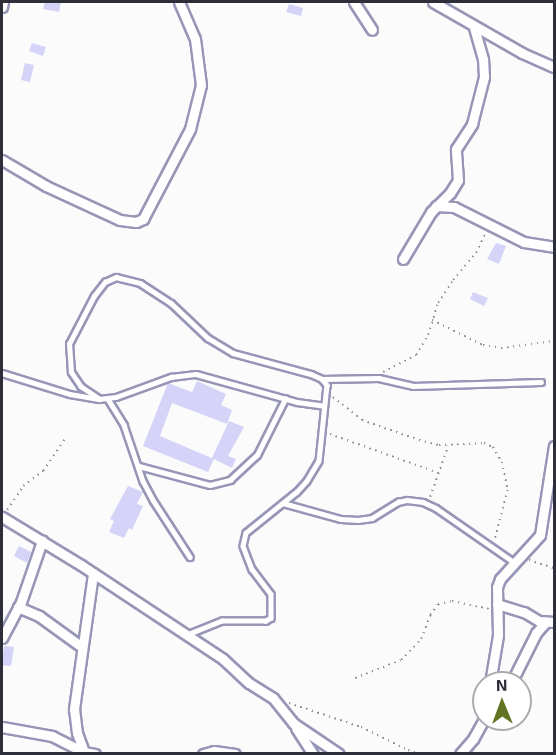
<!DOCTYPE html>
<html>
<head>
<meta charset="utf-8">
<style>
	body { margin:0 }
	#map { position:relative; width:556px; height:755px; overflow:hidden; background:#fbfbfb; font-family:"Exo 2",sans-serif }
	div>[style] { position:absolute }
	.building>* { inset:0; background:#d5d4f8 }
	.path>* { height:1.5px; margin-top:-0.75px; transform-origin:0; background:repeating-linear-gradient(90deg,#919198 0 1.5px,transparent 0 6px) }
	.roads { filter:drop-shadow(2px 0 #9796b7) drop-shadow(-2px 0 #9796b7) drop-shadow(0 2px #9796b7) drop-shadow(0 -2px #9796b7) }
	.lane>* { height:4.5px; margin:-2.25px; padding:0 2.25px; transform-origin:2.25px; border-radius:2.25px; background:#fff }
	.street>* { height:9px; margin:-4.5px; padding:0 4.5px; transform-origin:4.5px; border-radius:4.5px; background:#fff }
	span { translate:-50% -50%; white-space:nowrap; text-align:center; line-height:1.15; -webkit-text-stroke:5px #fff; paint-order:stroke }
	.frame { position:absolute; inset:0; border:3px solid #2e2e3b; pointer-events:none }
	.north { position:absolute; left:472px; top:671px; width:60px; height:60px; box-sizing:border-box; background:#fff; border:2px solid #ababb1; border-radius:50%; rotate:359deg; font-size:16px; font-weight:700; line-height:24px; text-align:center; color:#2e2e3b }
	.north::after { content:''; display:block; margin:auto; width:21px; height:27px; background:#607423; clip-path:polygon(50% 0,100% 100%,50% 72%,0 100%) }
</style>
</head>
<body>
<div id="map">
	<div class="building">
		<i style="clip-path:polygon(45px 2px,61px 2px,59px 12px,43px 9px)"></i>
		<i style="clip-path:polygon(289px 4px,303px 8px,301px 16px,286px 12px)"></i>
		<i style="clip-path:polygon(32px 43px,46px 47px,43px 56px,29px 51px)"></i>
		<i style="clip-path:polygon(25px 63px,34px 65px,30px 82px,21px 80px)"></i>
		<i style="clip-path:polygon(496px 243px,506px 246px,499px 264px,487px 259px)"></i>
		<i style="clip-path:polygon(473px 292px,488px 298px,484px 306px,470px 299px)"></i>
		<i style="clip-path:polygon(197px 381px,226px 394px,221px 405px,232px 410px,227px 424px,172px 403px,160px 436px,214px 459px,208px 472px,143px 446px,168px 383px,192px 392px)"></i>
		<i style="clip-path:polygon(229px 421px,244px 427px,228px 456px,236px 459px,232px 468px,212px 458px)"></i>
		<i style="clip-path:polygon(128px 486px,143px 492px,137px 504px,143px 506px,132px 530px,129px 528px,124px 538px,109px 532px,114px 521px,110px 519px)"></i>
		<i style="clip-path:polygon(19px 546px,31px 552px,27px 563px,14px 556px)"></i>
		<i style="clip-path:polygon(4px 646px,14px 647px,11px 666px,2px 665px)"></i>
	</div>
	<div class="path">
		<i style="left:432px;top:320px;width:57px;rotate:26.1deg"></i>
		<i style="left:483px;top:345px;width:18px;rotate:9deg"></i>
		<i style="left:501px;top:348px;width:53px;rotate:-7.5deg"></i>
		<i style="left:383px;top:372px;width:37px;rotate:-27deg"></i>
		<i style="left:416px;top:355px;width:23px;rotate:-59deg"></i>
		<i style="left:428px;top:335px;width:34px;rotate:-73deg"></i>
		<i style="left:438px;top:303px;width:27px;rotate:-57deg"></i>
		<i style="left:453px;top:280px;width:35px;rotate:-50deg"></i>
		<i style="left:476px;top:253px;width:23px;rotate:-65deg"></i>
		<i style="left:333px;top:397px;width:37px;rotate:38deg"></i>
		<i style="left:362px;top:420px;width:60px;rotate:19.3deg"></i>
		<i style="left:419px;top:440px;width:21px;rotate:14deg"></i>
		<i style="left:439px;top:445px;width:45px;rotate:-2.5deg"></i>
		<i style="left:484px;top:443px;width:10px;rotate:24deg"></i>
		<i style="left:493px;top:447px;width:17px;rotate:59deg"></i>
		<i style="left:502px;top:462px;width:29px;rotate:78deg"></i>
		<i style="left:508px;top:490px;width:51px;rotate:104.9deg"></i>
		<i style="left:330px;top:434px;width:116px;rotate:19.7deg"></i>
		<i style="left:430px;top:497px;width:54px;rotate:-70.6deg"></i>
		<i style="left:7px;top:510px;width:29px;rotate:-56deg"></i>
		<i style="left:23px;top:486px;width:25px;rotate:-37deg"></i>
		<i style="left:43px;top:471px;width:41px;rotate:-55.9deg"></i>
		<i style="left:529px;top:560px;width:26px;rotate:18deg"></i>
		<i style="left:355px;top:678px;width:49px;rotate:-21.4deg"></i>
		<i style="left:401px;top:660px;width:29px;rotate:-46deg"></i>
		<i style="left:421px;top:639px;width:26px;rotate:-69deg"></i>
		<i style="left:430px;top:615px;width:14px;rotate:-54deg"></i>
		<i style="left:438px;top:604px;width:14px;rotate:-12deg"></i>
		<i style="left:452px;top:601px;width:38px;rotate:12deg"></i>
		<i style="left:289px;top:703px;width:76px;rotate:18.4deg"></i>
		<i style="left:361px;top:727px;width:52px;rotate:26.1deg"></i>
		<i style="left:408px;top:750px;width:16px;rotate:15deg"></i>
	</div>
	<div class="roads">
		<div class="lane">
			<i style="left:2px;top:373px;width:71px;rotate:17.2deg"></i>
			<i style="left:70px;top:394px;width:29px;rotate:10deg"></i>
			<i style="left:99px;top:399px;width:17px;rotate:-7deg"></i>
			<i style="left:116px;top:397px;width:59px;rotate:-20deg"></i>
			<i style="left:171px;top:377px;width:25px;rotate:-7deg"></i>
			<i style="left:196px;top:374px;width:105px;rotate:15.5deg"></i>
			<i style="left:297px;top:402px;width:27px;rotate:8deg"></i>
			<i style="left:322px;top:379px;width:57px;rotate:-1deg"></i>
			<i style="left:379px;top:378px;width:35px;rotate:13deg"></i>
			<i style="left:413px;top:386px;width:128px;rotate:-1.8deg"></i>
			<i style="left:99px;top:399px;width:22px;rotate:-146deg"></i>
			<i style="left:81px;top:387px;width:18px;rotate:-124deg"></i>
			<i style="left:71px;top:372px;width:28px;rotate:-94deg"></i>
			<i style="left:69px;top:344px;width:54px;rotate:-62.5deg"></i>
			<i style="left:94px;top:296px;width:18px;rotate:-52deg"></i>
			<i style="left:105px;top:282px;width:12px;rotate:-24deg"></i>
			<i style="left:116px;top:277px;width:25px;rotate:14deg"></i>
			<i style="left:140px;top:283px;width:37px;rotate:33deg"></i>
			<i style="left:171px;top:303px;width:51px;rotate:43.4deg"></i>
			<i style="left:208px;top:338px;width:29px;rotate:31deg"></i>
			<i style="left:233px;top:353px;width:81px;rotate:15.1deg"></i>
			<i style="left:311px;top:374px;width:12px;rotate:24deg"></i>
			<i style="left:322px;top:379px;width:8px;rotate:50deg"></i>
			<i style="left:327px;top:385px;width:76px;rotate:96deg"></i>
			<i style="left:319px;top:461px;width:23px;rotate:121deg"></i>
			<i style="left:307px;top:481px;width:15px;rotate:132deg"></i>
			<i style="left:297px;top:492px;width:65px;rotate:141.2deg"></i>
			<i style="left:246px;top:533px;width:13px;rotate:103deg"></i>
			<i style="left:243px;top:546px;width:25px;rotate:69deg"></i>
			<i style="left:252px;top:569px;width:31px;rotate:53deg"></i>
			<i style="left:271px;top:594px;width:24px;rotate:90deg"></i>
			<i style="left:271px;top:618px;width:6px;rotate:149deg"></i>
			<i style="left:266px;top:621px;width:44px;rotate:180deg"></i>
			<i style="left:222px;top:621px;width:38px;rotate:158deg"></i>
			<i style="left:108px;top:399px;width:31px;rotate:58deg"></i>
			<i style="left:124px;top:425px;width:59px;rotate:71.3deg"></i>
			<i style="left:143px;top:481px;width:21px;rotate:62deg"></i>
			<i style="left:153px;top:500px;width:68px;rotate:57deg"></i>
			<i style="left:139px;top:466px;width:73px;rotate:15deg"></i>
			<i style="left:210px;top:485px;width:21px;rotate:-14deg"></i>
			<i style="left:230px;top:480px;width:37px;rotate:-43deg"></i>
			<i style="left:257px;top:455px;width:63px;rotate:-63.4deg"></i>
			<i style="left:283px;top:503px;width:60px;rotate:15.4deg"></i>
			<i style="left:341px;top:519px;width:17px;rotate:3deg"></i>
			<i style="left:358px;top:520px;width:14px;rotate:-8deg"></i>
			<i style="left:372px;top:518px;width:31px;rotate:-32deg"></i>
			<i style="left:398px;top:502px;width:9px;rotate:-13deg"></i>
			<i style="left:407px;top:500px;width:16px;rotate:7deg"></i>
			<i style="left:423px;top:502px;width:14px;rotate:25deg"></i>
			<i style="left:436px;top:508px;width:96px;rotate:34.8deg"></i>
		</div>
		<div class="street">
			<i style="left:354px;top:2px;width:33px;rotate:57deg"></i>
			<i style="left:433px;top:2px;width:103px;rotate:29.8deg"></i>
			<i style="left:522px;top:53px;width:35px;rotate:24deg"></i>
			<i style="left:2px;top:7px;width:5px;rotate:-79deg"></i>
			<i style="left:2px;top:160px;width:51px;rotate:30.6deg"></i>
			<i style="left:46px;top:186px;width:81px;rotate:24.7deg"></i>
			<i style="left:120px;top:220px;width:16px;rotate:7deg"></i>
			<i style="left:136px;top:222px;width:8px;rotate:-23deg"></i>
			<i style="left:143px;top:219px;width:102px;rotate:-62.4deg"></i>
			<i style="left:190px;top:129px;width:45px;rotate:-76deg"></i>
			<i style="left:201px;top:85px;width:46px;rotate:-97.4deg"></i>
			<i style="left:195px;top:39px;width:40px;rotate:-113.4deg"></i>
			<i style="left:436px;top:206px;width:18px;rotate:3deg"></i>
			<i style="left:454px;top:207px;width:78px;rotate:26.6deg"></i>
			<i style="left:524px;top:242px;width:30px;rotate:9deg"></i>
			<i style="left:403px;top:259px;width:55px;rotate:-59.2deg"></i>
			<i style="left:431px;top:212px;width:27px;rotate:-45deg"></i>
			<i style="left:450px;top:193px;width:15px;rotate:-58deg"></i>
			<i style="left:458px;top:180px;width:31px;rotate:-94deg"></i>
			<i style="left:456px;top:149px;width:30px;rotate:-57deg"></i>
			<i style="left:472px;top:124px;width:49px;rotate:-75.7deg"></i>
			<i style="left:484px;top:77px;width:18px;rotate:-93deg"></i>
			<i style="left:483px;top:59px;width:32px;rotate:-106deg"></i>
			<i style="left:2px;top:517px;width:92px;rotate:31.3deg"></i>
			<i style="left:81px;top:565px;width:170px;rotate:33.5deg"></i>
			<i style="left:223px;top:659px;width:35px;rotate:43deg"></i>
			<i style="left:249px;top:683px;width:28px;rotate:32deg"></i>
			<i style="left:273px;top:698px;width:32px;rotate:51deg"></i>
			<i style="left:293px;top:723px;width:55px;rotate:34deg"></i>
			<i style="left:497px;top:604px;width:28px;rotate:17deg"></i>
			<i style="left:524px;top:612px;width:17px;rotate:31deg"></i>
			<i style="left:539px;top:621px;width:15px;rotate:4deg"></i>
			<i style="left:18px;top:607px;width:23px;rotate:23deg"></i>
			<i style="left:39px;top:616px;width:49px;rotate:35.9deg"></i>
			<i style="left:2px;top:638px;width:41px;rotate:-62.2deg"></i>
			<i style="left:21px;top:602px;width:65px;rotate:-71deg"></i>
			<i style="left:490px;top:683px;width:49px;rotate:-80.5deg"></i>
			<i style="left:498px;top:635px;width:48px;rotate:-91.2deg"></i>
			<i style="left:497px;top:587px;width:9px;rotate:-69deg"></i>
			<i style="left:500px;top:579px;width:59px;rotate:-47.7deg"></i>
			<i style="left:540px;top:535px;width:90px;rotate:-81.1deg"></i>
			<i style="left:511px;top:683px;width:56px;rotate:-63.4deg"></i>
			<i style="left:536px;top:633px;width:15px;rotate:-48deg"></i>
			<i style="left:2px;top:727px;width:51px;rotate:10.2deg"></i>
			<i style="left:52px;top:736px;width:36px;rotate:27deg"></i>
			<i style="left:84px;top:752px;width:11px;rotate:10deg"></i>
			<i style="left:296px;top:728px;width:31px;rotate:57deg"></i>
			<i style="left:84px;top:752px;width:20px;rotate:-110deg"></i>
			<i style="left:77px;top:733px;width:24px;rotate:-97deg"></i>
			<i style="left:74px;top:709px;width:137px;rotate:-82deg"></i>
			<i style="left:203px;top:754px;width:11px;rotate:-15deg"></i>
			<i style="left:214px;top:751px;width:21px;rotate:8deg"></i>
			<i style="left:460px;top:754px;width:20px;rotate:-49deg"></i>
			<i style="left:473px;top:739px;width:23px;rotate:-61deg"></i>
		</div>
	</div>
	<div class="frame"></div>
	<div class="north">N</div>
</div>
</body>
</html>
